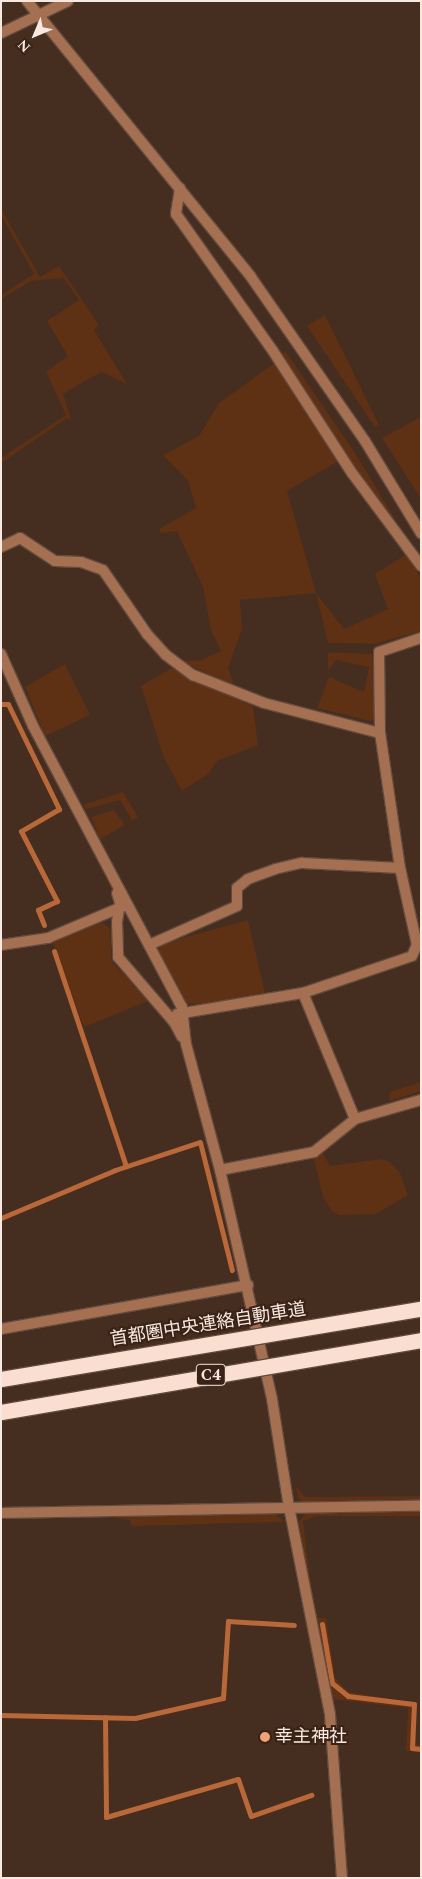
<!DOCTYPE html>
<html>
<head>
<meta charset="utf-8">
<style>
	body { margin:0 }
	#map { position:relative; width:422px; height:1879px; overflow:hidden; background:#452d1f; font-family:Spectral,"Noto Sans JP",serif }
	div>[style] { position:absolute }
	.green>* { inset:0; background:#5e3014 }
	.stream>* { height:5px; margin:-2.5px; padding:0 2.5px; transform-origin:2.5px; border-radius:2.5px; background:#b86839 }
	.roads { filter:drop-shadow(1px 0 #624b3e) drop-shadow(-1px 0 #624b3e) drop-shadow(0 1px #624b3e) drop-shadow(0 -1px #624b3e) }
	.minor>* { height:10px; margin:-5px; padding:0 5px; transform-origin:5px; border-radius:5px; background:#a56f52 }
	.tertiary>* { height:10px; margin:-5px; padding:0 5px; transform-origin:5px; border-radius:5px; background:#a56f52 }
	.bridges { filter:drop-shadow(1px 0 #624b3e) drop-shadow(-1px 0 #624b3e) drop-shadow(0 1px #624b3e) drop-shadow(0 -1px #624b3e) }
	.motorway-bridge>* { height:15px; margin:-7.5px; padding:0 7.5px; transform-origin:7.5px; border-radius:7.5px; background:#fadfd1 }
	.dots>* { width:14px; height:14px; translate:-50% -50%; box-sizing:border-box; border:2px solid #3a2316; border-radius:50% }
	span { translate:-50% -50%; white-space:nowrap; text-align:center; line-height:1.15; -webkit-text-stroke:4px #3a2316; paint-order:stroke }
	.shield-label span { padding:1px 4px; background:#3a2316; border:1px solid; border-radius:4px; -webkit-text-stroke-width:0 }
	.shield-label { font-size:16px; color:#f8e8e0; font-weight:700 }
	.street-label { font-size:18px; color:#f8e8e0 }
	.poi-label { font-size:18px; color:#f8e8e0 }
	.left { translate:0 -50%; text-align:left }
	.frame { position:absolute; inset:0; border:2px solid #f8e8e0; pointer-events:none }
	.north { position:absolute; left:10px; top:10px; width:50px; height:50px; -webkit-text-stroke:4px #3a2316; paint-order:stroke; rotate:225deg; font-size:14px; font-weight:700; line-height:20px; text-align:center; color:#f8e8e0 }
	.north::after { content:''; display:block; margin:auto; width:18px; height:22px; background:#f8e8e0; clip-path:polygon(50% 0,100% 100%,50% 72%,0 100%) }
</style>
</head>
<body>
<div id="map">
	<div class="green">
		<i style="clip-path:polygon(1px 209px,40px 277px,59px 266px,99px 325px,94px 330px,127px 384px,102px 372px,88px 379px,63px 394px,71px 419px,67px 418px,1px 463px,1px 458px,66px 415px,46px 372px,68px 356px,47px 321px,79px 300px,64px 278px,31px 281px,1px 299px,1px 295px,34px 274px,1px 215px)"></i>
		<i style="clip-path:polygon(325px 315px,379px 425px,375px 427px,307px 326px)"></i>
		<i style="clip-path:polygon(286px 352px,353px 450px,394px 517px,390px 519px,356px 472px,280px 355px)"></i>
		<i style="clip-path:polygon(276px 362px,340px 460px,287px 491px,316px 593px,344px 629px,388px 609px,375px 574px,407px 554px,421px 579px,421px 631px,374px 644px,328px 643px,316px 593px,240px 600px,242px 629px,228px 668px,234px 685px,180px 661px,201px 660px,221px 651px,211px 630px,203px 587px,177px 531px,161px 533px,159px 529px,196px 508px,188px 481px,163px 455px,199px 436px,219px 403px)"></i>
		<i style="clip-path:polygon(421px 417px,421px 499px,382px 438px)"></i>
		<i style="clip-path:polygon(328px 652px,372px 654px,374px 657px,375px 718px,370px 721px,317px 708px,329px 677px,364px 692px,369px 667px,336px 660px,328px 671px)"></i>
		<i style="clip-path:polygon(65px 664px,90px 715px,45px 736px,25px 687px)"></i>
		<i style="clip-path:polygon(172px 668px,253px 706px,258px 745px,217px 761px,208px 774px,182px 791px,164px 758px,141px 686px)"></i>
		<i style="clip-path:polygon(123px 792px,138px 817px,132px 820px,120px 800px,87px 809px,83px 805px)"></i>
		<i style="clip-path:polygon(114px 810px,125px 825px,100px 839px,91px 817px)"></i>
		<i style="clip-path:polygon(248px 920px,265px 993px,221px 1002px,191px 1004px,184px 1001px,158px 953px,160px 944px)"></i>
		<i style="clip-path:polygon(101px 922px,110px 928px,112px 962px,148px 1001px,84px 1027px,53px 943px)"></i>
		<i style="clip-path:polygon(421px 1082px,421px 1091px,389px 1101px,390px 1092px)"></i>
		<i style="clip-path:polygon(323px 1153px,330px 1166px,381px 1159px,390px 1162px,400px 1173px,408px 1195px,376px 1214px,339px 1215px,332px 1211px,323px 1197px,314px 1159px)"></i>
		<i style="clip-path:polygon(296px 1486px,305px 1497px,421px 1496px,421px 1499px,303px 1502px,298px 1498px)"></i>
		<i style="clip-path:polygon(421px 1510px,421px 1516px,316px 1516px,303px 1521px,315px 1618px,326px 1618px,335px 1678px,348px 1692px,416px 1703px,416px 1744px,421px 1745px,421px 1752px,406px 1751px,408px 1708px,332px 1699px,315px 1619px,299px 1522px,307px 1512px)"></i>
		<i style="clip-path:polygon(275px 1513px,284px 1522px,131px 1526px,130px 1520px,109px 1517px)"></i>
	</div>
	<div class="stream">
		<i style="left:1px;top:704px;width:7px"></i>
		<i style="left:8px;top:704px;width:117px;rotate:64.1deg"></i>
		<i style="left:59px;top:809px;width:44px;rotate:149.9deg"></i>
		<i style="left:21px;top:831px;width:79px;rotate:62.8deg"></i>
		<i style="left:57px;top:901px;width:21px;rotate:155deg"></i>
		<i style="left:38px;top:910px;width:16px;rotate:68deg"></i>
		<i style="left:54px;top:951px;width:227px;rotate:71.5deg"></i>
		<i style="left:1px;top:1218px;width:124px;rotate:-22.8deg"></i>
		<i style="left:115px;top:1170px;width:89px;rotate:-18.2deg"></i>
		<i style="left:200px;top:1142px;width:132px;rotate:76deg"></i>
		<i style="left:322px;top:1624px;width:60px;rotate:80.4deg"></i>
		<i style="left:332px;top:1683px;width:21px;rotate:39deg"></i>
		<i style="left:348px;top:1696px;width:66px;rotate:6.9deg"></i>
		<i style="left:414px;top:1704px;width:44px;rotate:92.6deg"></i>
		<i style="left:412px;top:1748px;width:9px;rotate:6deg"></i>
		<i style="left:1px;top:1715px;width:134px;rotate:1.3deg"></i>
		<i style="left:135px;top:1718px;width:90px;rotate:-12.8deg"></i>
		<i style="left:223px;top:1698px;width:77px;rotate:-86.3deg"></i>
		<i style="left:228px;top:1621px;width:66px;rotate:3.5deg"></i>
		<i style="left:105px;top:1717px;width:100px;rotate:89.4deg"></i>
		<i style="left:106px;top:1817px;width:137px;rotate:-16.1deg"></i>
		<i style="left:238px;top:1779px;width:39px;rotate:71deg"></i>
		<i style="left:251px;top:1816px;width:64px;rotate:-19.3deg"></i>
	</div>
	<div class="roads">
		<div class="minor">
			<i style="left:1px;top:33px;width:74px;rotate:-25.5deg"></i>
			<i style="left:180px;top:188px;width:26px;rotate:99deg"></i>
			<i style="left:176px;top:214px;width:168px;rotate:54.7deg"></i>
			<i style="left:273px;top:351px;width:145px;rotate:57.1deg"></i>
			<i style="left:352px;top:473px;width:116px;rotate:53.4deg"></i>
			<i style="left:1px;top:547px;width:21px;rotate:-25deg"></i>
			<i style="left:20px;top:538px;width:42px;rotate:33.3deg"></i>
			<i style="left:55px;top:561px;width:26px;rotate:2deg"></i>
			<i style="left:81px;top:562px;width:23px;rotate:20deg"></i>
			<i style="left:103px;top:570px;width:78px;rotate:55.5deg"></i>
			<i style="left:147px;top:634px;width:28px;rotate:48deg"></i>
			<i style="left:166px;top:655px;width:34px;rotate:37deg"></i>
			<i style="left:193px;top:675px;width:76px;rotate:21.5deg"></i>
			<i style="left:264px;top:703px;width:120px;rotate:14.5deg"></i>
			<i style="left:1px;top:654px;width:79px;rotate:66deg"></i>
			<i style="left:33px;top:726px;width:318px;rotate:62.1deg"></i>
			<i style="left:182px;top:1007px;width:37px;rotate:84deg"></i>
			<i style="left:186px;top:1044px;width:131px;rotate:74.9deg"></i>
			<i style="left:220px;top:1170px;width:235px;rotate:77.2deg"></i>
			<i style="left:272px;top:1399px;width:109px;rotate:81.1deg"></i>
			<i style="left:289px;top:1507px;width:212px;rotate:78.8deg"></i>
			<i style="left:330px;top:1715px;width:163px;rotate:85.8deg"></i>
			<i style="left:117px;top:893px;width:10px;rotate:73deg"></i>
			<i style="left:120px;top:903px;width:19px;rotate:99deg"></i>
			<i style="left:117px;top:922px;width:35px;rotate:88deg"></i>
			<i style="left:118px;top:957px;width:86px;rotate:49.3deg"></i>
			<i style="left:174px;top:1022px;width:17px;rotate:62deg"></i>
			<i style="left:1px;top:945px;width:48px;rotate:-8.5deg"></i>
			<i style="left:48px;top:938px;width:82px;rotate:-22.8deg"></i>
			<i style="left:149px;top:945px;width:96px;rotate:-23.9deg"></i>
			<i style="left:237px;top:906px;width:18px;rotate:-90deg"></i>
			<i style="left:237px;top:888px;width:14px;rotate:-39deg"></i>
			<i style="left:248px;top:879px;width:29px;rotate:-20deg"></i>
			<i style="left:275px;top:869px;width:28px;rotate:-13deg"></i>
			<i style="left:302px;top:863px;width:98px;rotate:2.9deg"></i>
			<i style="left:417px;top:945px;width:79px;rotate:-102.4deg"></i>
			<i style="left:400px;top:868px;width:136px;rotate:-98.4deg"></i>
			<i style="left:380px;top:733px;width:81px;rotate:-90.7deg"></i>
			<i style="left:379px;top:652px;width:44px;rotate:-18.4deg"></i>
			<i style="left:177px;top:1014px;width:128px;rotate:-9.5deg"></i>
			<i style="left:355px;top:1119px;width:136px;rotate:-112.4deg"></i>
			<i style="left:303px;top:993px;width:115px;rotate:-18.7deg"></i>
			<i style="left:412px;top:956px;width:12px;rotate:-66deg"></i>
			<i style="left:417px;top:945px;width:4px;rotate:-14deg"></i>
			<i style="left:220px;top:1170px;width:96px;rotate:-10.8deg"></i>
			<i style="left:314px;top:1152px;width:53px;rotate:-38.8deg"></i>
			<i style="left:355px;top:1119px;width:69px;rotate:-16.1deg"></i>
			<i style="left:1px;top:1329px;width:251px;rotate:-10.1deg"></i>
			<i style="left:1px;top:1513px;width:420px;rotate:-1deg"></i>
		</div>
		<div class="tertiary">
			<i style="left:27px;top:1px;width:355px;rotate:50.9deg"></i>
			<i style="left:251px;top:277px;width:200px;rotate:55.2deg"></i>
			<i style="left:365px;top:441px;width:108px;rotate:58.7deg"></i>
		</div>
	</div>
	<div class="bridges">
		<div class="motorway-bridge">
			<i style="left:1px;top:1379px;width:426px;rotate:-9.5deg"></i>
			<i style="left:1px;top:1412px;width:426px;rotate:-9.7deg"></i>
		</div>
	</div>
	<div class="dots">
		<i style="left:265px;top:1737px;background:#f0a278"></i>
	</div>
	<div class="shield-label">
		<span style="left:211px;top:1375px">C4</span>
	</div>
	<div class="street-label">
		<span style="left:208px;top:1325px;rotate:-9deg">首都圏中央連絡自動車道</span>
	</div>
	<div class="poi-label">
		<span class="left" style="left:275px;top:1737px">幸主神社</span>
	</div>
	<div class="frame"></div>
	<div class="north">N</div>
</div>
</body>
</html>
